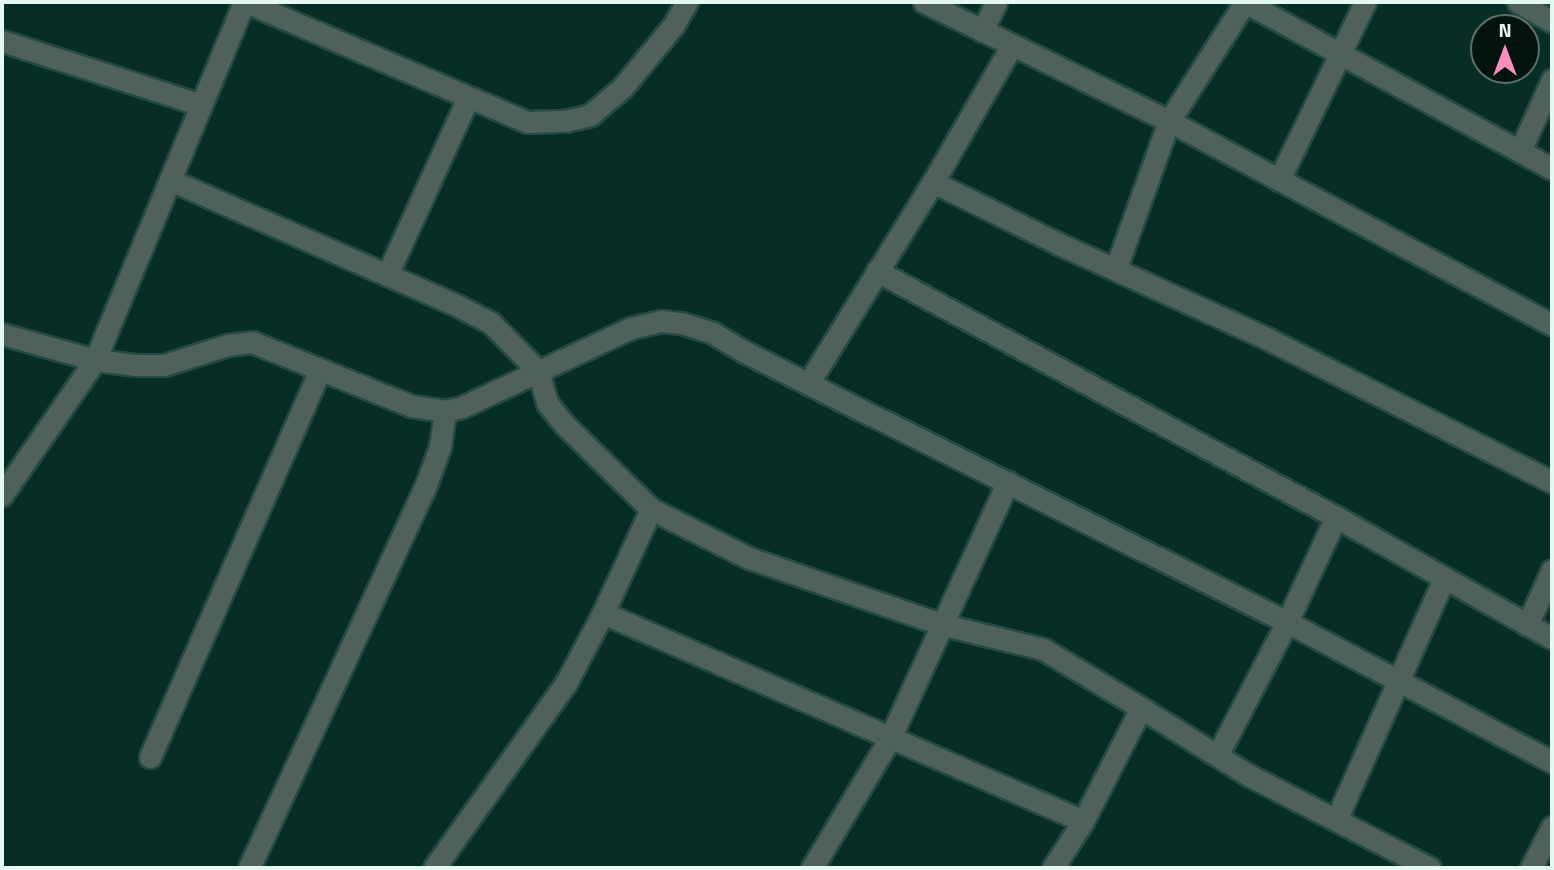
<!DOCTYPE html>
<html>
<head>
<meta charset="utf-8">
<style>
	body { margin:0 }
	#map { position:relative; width:1554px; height:870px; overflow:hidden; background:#062e26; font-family:"Titillium Web",sans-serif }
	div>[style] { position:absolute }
	.roads { filter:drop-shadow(2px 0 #254a43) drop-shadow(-2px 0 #254a43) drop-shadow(0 2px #254a43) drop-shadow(0 -2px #254a43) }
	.minor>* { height:21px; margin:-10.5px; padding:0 10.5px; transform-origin:10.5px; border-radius:10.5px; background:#50605b }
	span { translate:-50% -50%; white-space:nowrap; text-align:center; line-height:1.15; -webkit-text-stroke:7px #05130f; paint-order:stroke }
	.frame { position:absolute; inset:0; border:4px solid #e5f9f3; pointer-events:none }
	.north { position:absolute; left:1470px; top:14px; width:70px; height:70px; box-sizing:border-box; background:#05130f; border:2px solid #5f6f6a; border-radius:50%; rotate:0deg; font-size:19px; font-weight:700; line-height:28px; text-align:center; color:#e5f9f3 }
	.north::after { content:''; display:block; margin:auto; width:24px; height:32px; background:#fe8ebb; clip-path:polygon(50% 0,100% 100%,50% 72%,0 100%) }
</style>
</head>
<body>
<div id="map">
	<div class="roads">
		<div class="minor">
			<i style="left:246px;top:2px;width:306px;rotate:23.1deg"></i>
			<i style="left:528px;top:122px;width:37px;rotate:-2deg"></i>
			<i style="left:565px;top:121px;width:26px;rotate:-13deg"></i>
			<i style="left:590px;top:115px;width:43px;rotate:-40.3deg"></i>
			<i style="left:623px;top:87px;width:79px;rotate:-50.7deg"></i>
			<i style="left:673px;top:26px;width:28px;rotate:-60deg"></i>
			<i style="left:924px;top:2px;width:272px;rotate:25.9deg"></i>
			<i style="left:1169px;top:121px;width:434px;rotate:28deg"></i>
			<i style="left:1245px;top:2px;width:349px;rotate:28.5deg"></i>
			<i style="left:1518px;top:2px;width:39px;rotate:30deg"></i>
			<i style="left:982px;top:31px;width:32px;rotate:-64deg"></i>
			<i style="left:2px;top:41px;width:209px;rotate:17.8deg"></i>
			<i style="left:1520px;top:151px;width:78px;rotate:-65.7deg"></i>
			<i style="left:170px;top:180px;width:314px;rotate:23.6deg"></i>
			<i style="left:458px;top:306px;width:37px;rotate:27deg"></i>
			<i style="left:491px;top:323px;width:67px;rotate:45.6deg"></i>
			<i style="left:538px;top:371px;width:33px;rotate:74deg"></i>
			<i style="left:547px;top:403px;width:28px;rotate:51deg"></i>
			<i style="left:565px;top:425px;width:120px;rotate:44.3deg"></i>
			<i style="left:651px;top:509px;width:110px;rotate:26.6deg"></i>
			<i style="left:749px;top:558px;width:206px;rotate:19deg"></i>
			<i style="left:944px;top:625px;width:102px;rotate:13.6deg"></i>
			<i style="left:1043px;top:649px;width:114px;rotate:31deg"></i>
			<i style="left:1279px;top:180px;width:198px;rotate:-64.2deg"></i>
			<i style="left:933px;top:182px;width:140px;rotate:26.2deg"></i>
			<i style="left:1059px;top:244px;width:230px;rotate:24.4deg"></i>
			<i style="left:1268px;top:339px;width:318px;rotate:26.7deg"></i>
			<i style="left:1116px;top:268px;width:156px;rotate:-70.2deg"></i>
			<i style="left:1169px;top:121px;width:141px;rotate:-57.4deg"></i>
			<i style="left:877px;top:271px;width:521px;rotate:28.19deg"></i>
			<i style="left:387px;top:275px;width:195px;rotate:-65.4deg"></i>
			<i style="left:2px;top:334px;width:97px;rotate:15.6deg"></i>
			<i style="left:95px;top:360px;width:40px;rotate:7.1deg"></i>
			<i style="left:135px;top:365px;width:29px"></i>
			<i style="left:164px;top:365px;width:67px;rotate:-17.4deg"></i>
			<i style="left:228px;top:345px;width:24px;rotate:-7deg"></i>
			<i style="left:252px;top:342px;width:171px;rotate:21.9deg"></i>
			<i style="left:411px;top:406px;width:34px;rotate:8deg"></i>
			<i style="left:445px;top:411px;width:17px;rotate:-13deg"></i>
			<i style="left:462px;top:407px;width:187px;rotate:-25.1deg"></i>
			<i style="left:631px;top:328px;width:31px;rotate:-13deg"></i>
			<i style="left:661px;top:321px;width:20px;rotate:6deg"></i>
			<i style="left:681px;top:323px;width:34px;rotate:17deg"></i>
			<i style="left:713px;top:333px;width:37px;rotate:31deg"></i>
			<i style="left:745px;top:352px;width:606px;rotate:26.48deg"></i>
			<i style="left:1287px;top:622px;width:300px;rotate:27.8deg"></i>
			<i style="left:809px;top:382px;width:235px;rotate:-58.2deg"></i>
			<i style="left:933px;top:182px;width:158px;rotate:-60deg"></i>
			<i style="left:2px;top:495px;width:164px;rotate:-55.4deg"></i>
			<i style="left:95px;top:360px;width:388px;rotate:-67.4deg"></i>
			<i style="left:603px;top:613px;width:523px;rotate:23.43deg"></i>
			<i style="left:1527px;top:625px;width:60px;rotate:-65.6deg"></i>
			<i style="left:1218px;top:754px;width:149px;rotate:-62.4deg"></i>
			<i style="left:1287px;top:622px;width:116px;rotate:-65deg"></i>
			<i style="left:1336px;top:517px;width:248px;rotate:29.3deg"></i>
			<i style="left:150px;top:757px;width:423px;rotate:-66.3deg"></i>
			<i style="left:1336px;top:820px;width:265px;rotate:-65.9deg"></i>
			<i style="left:249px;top:868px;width:417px;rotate:-65.2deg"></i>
			<i style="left:424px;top:490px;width:46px;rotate:-69.6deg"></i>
			<i style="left:440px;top:447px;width:36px;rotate:-82deg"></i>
			<i style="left:434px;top:868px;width:227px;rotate:-54.5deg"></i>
			<i style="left:566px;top:683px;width:79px;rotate:-62.1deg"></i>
			<i style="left:603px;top:613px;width:115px;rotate:-65.2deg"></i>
			<i style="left:812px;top:868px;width:152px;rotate:-59deg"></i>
			<i style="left:890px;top:738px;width:282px;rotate:-65.3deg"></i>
			<i style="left:1053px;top:868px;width:56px;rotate:-57.4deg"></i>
			<i style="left:1083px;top:821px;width:127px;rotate:-62.8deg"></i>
			<i style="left:1141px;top:708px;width:128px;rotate:32deg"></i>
			<i style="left:1250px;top:776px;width:202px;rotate:27.1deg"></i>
			<i style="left:1531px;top:868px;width:46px;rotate:-62.9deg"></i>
		</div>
	</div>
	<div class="frame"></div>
	<div class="north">N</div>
</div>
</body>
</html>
